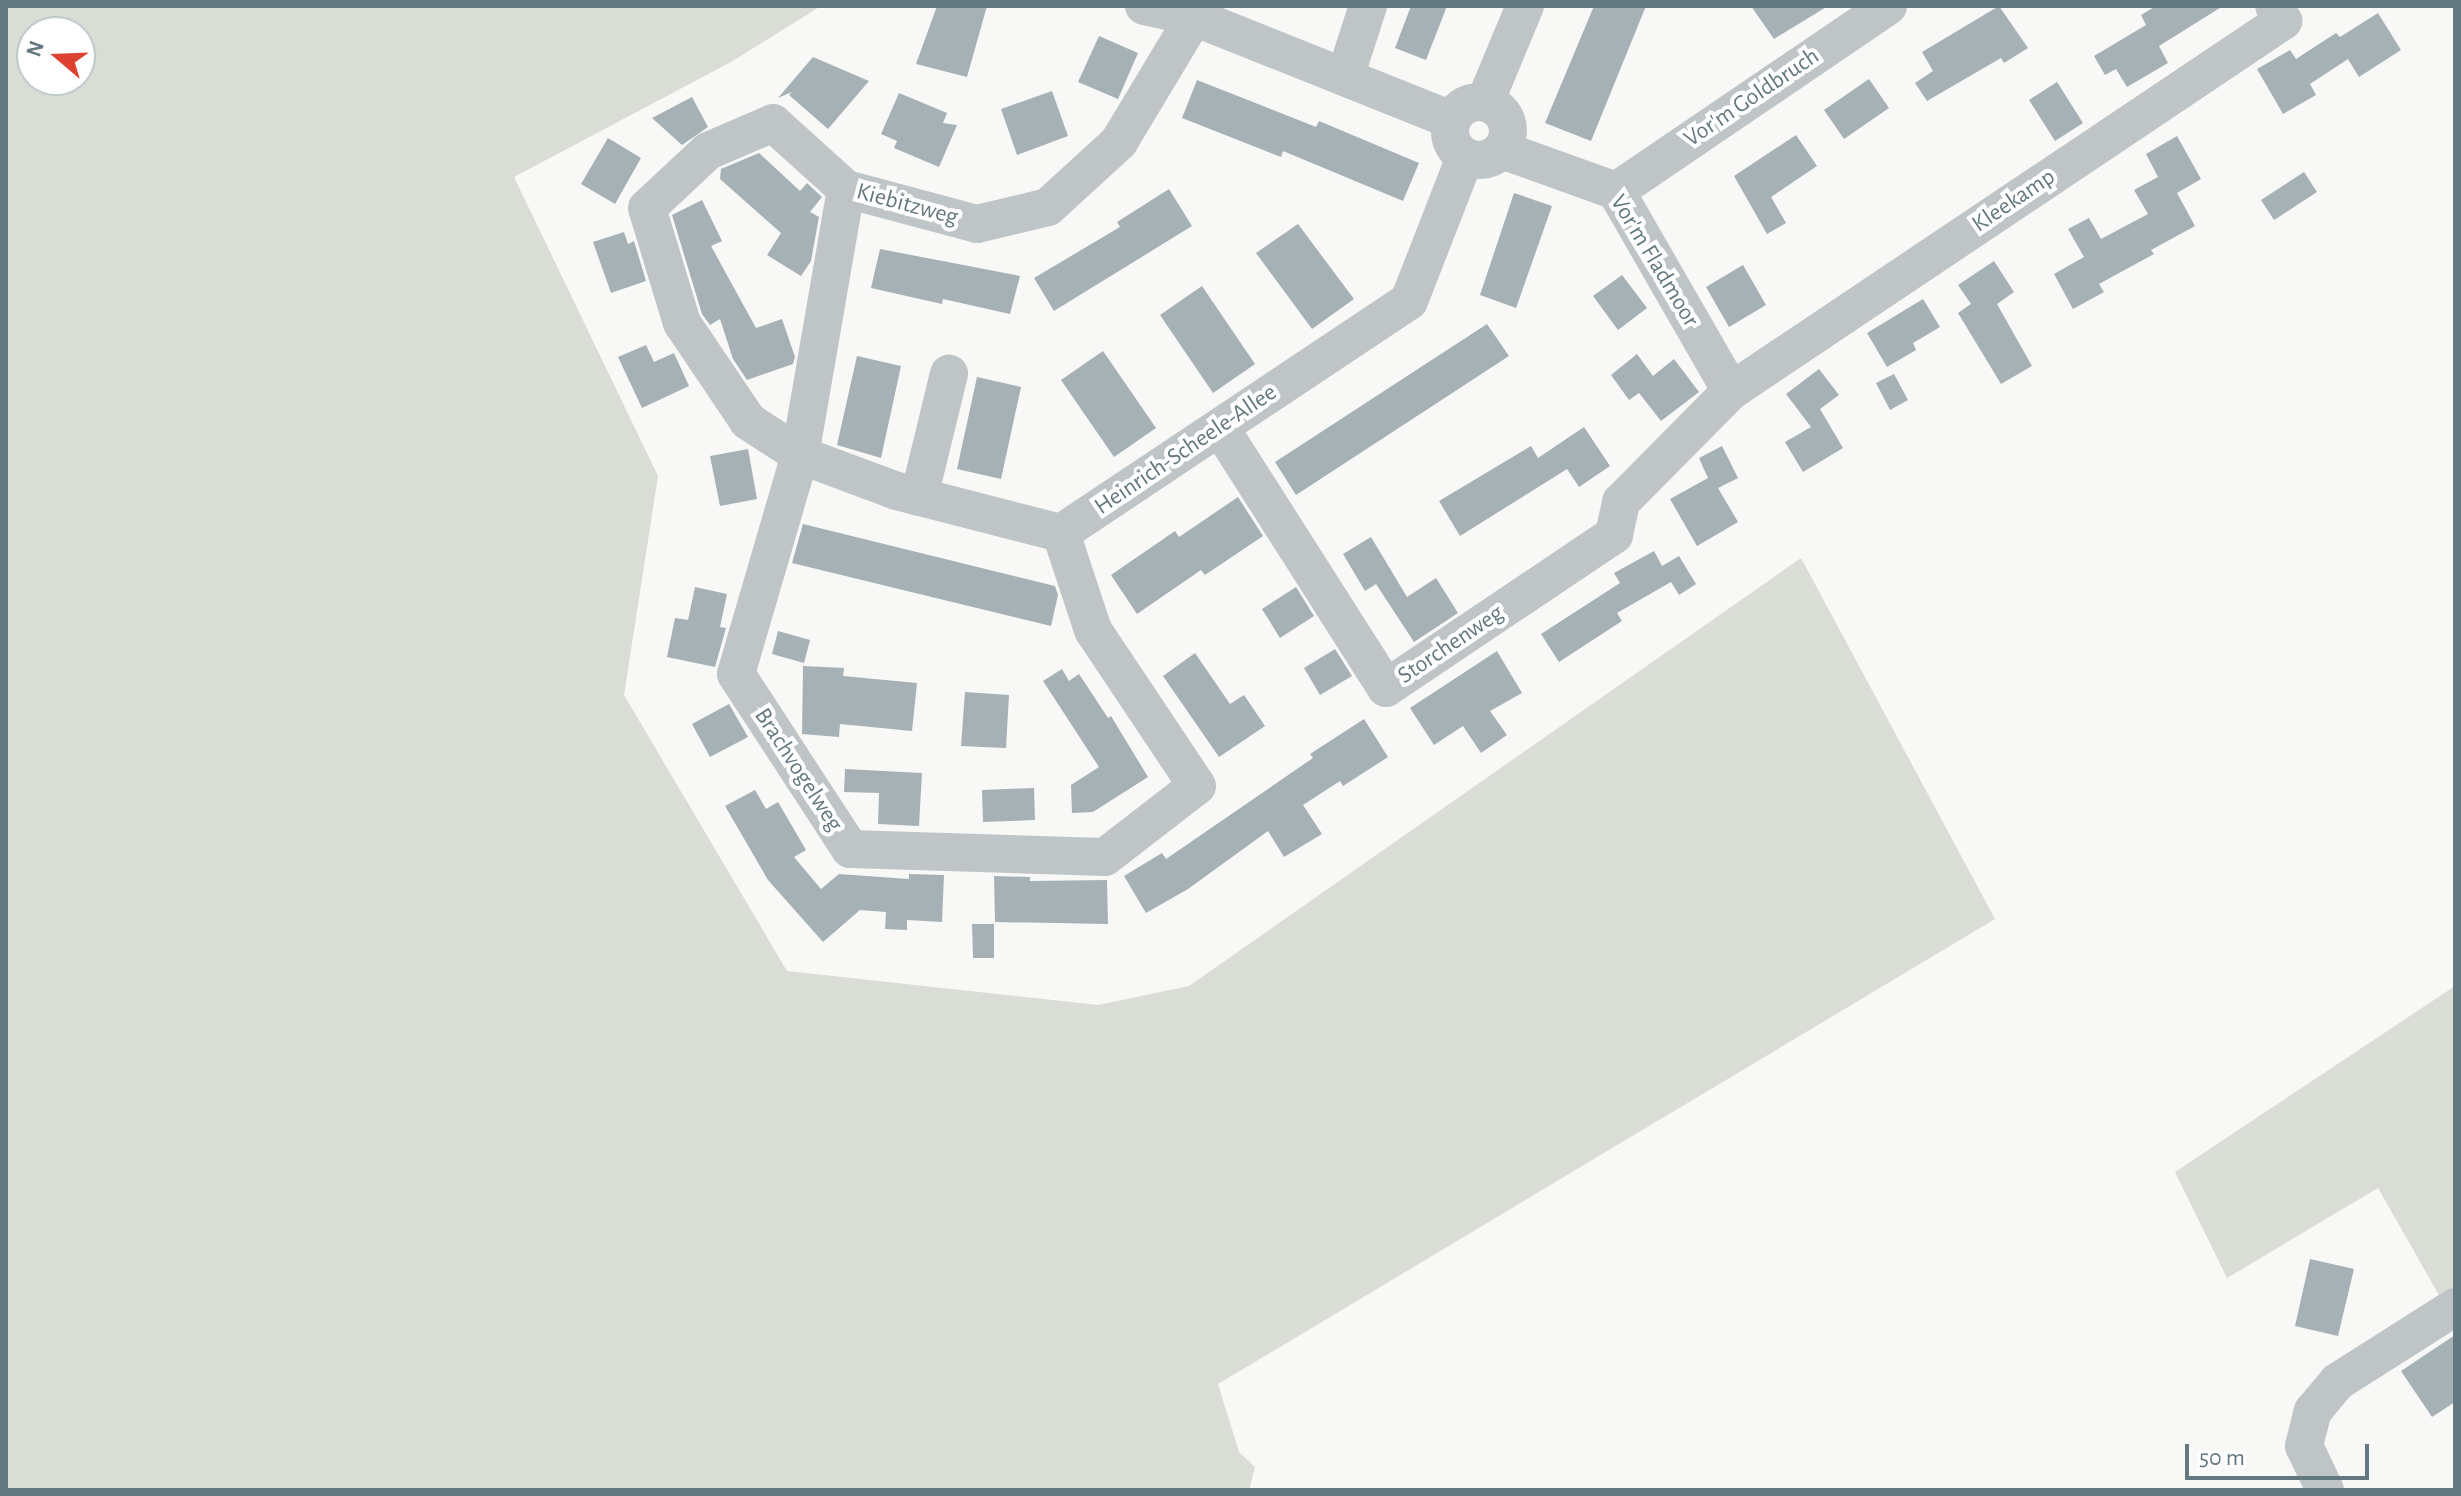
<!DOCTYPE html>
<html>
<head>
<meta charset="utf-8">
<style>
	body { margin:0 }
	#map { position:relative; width:2461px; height:1496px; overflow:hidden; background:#f8f8f6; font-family:"Alegreya Sans",sans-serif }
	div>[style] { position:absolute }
	.green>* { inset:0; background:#d9ddd5 }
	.building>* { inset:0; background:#a6b1b5 }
	.minor>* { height:38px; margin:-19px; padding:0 19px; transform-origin:19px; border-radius:19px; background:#bfc5c7 }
	.minor>.ring { margin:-19px; padding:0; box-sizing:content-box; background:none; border:38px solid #bfc5c7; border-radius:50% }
	span { translate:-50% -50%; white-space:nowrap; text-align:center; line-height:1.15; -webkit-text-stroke:8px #fff; paint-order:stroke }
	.street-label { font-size:24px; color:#64787f }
	.frame { position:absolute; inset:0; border:8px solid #64787f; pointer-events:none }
	.north { position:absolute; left:16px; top:16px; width:80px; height:80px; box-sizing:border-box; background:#fff; border:2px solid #c1c9cc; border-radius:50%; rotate:289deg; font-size:22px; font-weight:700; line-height:32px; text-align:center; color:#64787f }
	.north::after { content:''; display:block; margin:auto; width:28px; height:36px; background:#dc4132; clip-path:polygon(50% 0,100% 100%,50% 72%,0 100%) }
	.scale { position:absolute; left:2185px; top:1444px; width:184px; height:36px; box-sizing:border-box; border:4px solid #64787f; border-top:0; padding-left:10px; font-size:24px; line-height:28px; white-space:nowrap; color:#64787f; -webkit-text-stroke:6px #fff; paint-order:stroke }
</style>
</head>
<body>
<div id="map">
	<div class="green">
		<i style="clip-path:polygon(evenodd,6px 6px,821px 6px,731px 62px,514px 177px,658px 476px,624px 695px,787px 971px,1098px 1005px,1189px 986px,1801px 558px,1995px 919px,1218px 1384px,1239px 1452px,1255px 1467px,1249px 1490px,6px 1490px,6px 6px,80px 32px,80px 80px,32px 80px,32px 32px,80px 32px)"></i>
		<i style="clip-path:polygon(2455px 986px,2455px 1314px,2451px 1316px,2378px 1188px,2227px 1278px,2175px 1172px)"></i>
	</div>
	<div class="building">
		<i style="clip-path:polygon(937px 6px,987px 6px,967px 77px,916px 64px)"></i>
		<i style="clip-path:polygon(1411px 6px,1447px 6px,1426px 60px,1395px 48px)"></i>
		<i style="clip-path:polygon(1594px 6px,1646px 6px,1591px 141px,1545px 123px)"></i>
		<i style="clip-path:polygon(1751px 6px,1828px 6px,1774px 39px)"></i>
		<i style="clip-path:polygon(1999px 6px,2028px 48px,2004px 63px,2001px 58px,1927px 101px,1915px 83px,1933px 71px,1922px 52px)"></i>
		<i style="clip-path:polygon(2156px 6px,2223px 6px,2159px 46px,2168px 63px,2127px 87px,2116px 69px,2105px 75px,2094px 56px,2146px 25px,2141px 15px)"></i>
		<i style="clip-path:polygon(2378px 13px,2401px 50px,2359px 77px,2348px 59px,2310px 84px,2316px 95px,2283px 114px,2257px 69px,2290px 50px,2296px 59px,2336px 33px,2340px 37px)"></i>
		<i style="clip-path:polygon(1099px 36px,1138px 53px,1118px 99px,1078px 82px)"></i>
		<i style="clip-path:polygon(813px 57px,869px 81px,828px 129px,789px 95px,792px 92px,778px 98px)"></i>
		<i style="clip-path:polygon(1869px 79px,1889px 108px,1844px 139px,1824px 110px)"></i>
		<i style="clip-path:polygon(1197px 80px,1316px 127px,1319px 121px,1419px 163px,1403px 201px,1283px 151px,1281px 157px,1182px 118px)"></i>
		<i style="clip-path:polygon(2057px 82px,2083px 123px,2055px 141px,2029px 100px)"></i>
		<i style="clip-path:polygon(1052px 91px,1068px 136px,1017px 155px,1001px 109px)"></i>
		<i style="clip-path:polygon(899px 93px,947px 113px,943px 123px,957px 125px,939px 167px,894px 148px,897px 141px,881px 134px)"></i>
		<i style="clip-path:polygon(692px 97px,708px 127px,682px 145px,652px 118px)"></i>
		<i style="clip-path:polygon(1796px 135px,1817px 166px,1771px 197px,1786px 223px,1767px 234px,1734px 176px)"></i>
		<i style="clip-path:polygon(2177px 136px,2201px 179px,2177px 193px,2195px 226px,2151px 250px,2154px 254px,2099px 284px,2104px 292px,2073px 309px,2054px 274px,2084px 257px,2068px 229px,2089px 218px,2101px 239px,2148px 214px,2134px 190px,2158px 177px,2146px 154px)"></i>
		<i style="clip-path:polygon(608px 138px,641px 158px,615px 204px,581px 184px)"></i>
		<i style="clip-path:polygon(759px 153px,800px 191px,807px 183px,822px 197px,810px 212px,819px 217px,811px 261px,801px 276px,767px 255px,781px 233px,720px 179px,721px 169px)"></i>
		<i style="clip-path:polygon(2304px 172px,2317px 192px,2274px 220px,2261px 200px)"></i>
		<i style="clip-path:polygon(1169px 189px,1192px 226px,1054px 311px,1034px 278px,1120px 227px,1117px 222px)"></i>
		<i style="clip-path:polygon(1514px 193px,1552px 206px,1516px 308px,1480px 295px)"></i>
		<i style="clip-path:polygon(702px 200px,722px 241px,711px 246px,756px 328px,782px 319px,795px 357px,793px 364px,747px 380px,733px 359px,720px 319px,710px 325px,702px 314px,672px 215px)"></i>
		<i style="clip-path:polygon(1298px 224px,1354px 299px,1312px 329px,1256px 253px)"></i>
		<i style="clip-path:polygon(624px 232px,628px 244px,634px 241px,646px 281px,611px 293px,593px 242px)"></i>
		<i style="clip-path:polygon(880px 249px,1020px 276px,1010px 314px,943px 299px,942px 304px,871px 288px)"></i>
		<i style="clip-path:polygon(1994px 261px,2014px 292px,1997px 304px,2032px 366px,2001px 384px,1958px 313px,1971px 304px,1958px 285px)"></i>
		<i style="clip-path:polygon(1743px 265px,1766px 305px,1729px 327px,1706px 287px)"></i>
		<i style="clip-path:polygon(1622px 275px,1647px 308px,1618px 330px,1593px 296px)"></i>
		<i style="clip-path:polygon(1202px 286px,1255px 364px,1213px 393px,1160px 315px)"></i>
		<i style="clip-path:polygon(1923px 299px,1940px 327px,1913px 343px,1916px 350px,1887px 367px,1867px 333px)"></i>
		<i style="clip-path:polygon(1487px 324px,1509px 356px,1296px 495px,1275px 462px)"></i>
		<i style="clip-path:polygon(646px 345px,654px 362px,674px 353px,689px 386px,642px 408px,618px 357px)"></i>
		<i style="clip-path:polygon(1103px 351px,1156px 428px,1114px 457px,1061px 380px)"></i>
		<i style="clip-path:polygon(1637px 354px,1653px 376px,1674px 359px,1699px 392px,1661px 421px,1639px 393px,1629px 400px,1611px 375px)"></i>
		<i style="clip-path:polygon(857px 356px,901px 366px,881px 458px,837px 445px)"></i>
		<i style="clip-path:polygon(1819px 369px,1839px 395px,1820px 409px,1843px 448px,1803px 472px,1785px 442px,1811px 427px,1786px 394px)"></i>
		<i style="clip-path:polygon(1894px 374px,1908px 400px,1890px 410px,1876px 383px)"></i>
		<i style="clip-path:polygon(977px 377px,1021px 387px,1001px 479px,957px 469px)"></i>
		<i style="clip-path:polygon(1584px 427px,1610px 466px,1579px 487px,1567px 469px,1460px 536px,1439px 501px,1531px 446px,1538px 458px)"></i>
		<i style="clip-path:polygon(1722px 446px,1738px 478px,1718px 488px,1738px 522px,1697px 546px,1670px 499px,1708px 478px,1699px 458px)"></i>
		<i style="clip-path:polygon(748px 449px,757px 499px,720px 506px,710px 456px)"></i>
		<i style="clip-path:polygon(1238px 497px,1263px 536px,1205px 575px,1201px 570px,1137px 614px,1111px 575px,1175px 531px,1179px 537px)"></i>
		<i style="clip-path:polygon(803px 524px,1055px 586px,1058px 595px,1051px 626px,792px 563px)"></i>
		<i style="clip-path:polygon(1371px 537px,1407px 597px,1436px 578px,1458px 613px,1414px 642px,1376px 584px,1365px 591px,1343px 554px)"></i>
		<i style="clip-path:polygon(1654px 551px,1662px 566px,1679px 556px,1696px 584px,1679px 595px,1671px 582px,1617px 613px,1622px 621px,1559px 662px,1541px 634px,1620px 583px,1614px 573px)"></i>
		<i style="clip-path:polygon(695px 587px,727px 594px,720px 627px,726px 628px,715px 667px,667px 657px,675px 618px,688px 620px)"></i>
		<i style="clip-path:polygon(1296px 587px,1314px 616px,1280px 638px,1262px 609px)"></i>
		<i style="clip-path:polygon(778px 631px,810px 640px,804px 663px,772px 654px)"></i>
		<i style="clip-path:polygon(1335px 649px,1352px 676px,1320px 695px,1304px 668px)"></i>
		<i style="clip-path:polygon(1497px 651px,1522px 693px,1490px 711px,1507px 735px,1481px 753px,1463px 726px,1434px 745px,1410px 708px)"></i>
		<i style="clip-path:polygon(1195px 653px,1230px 704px,1244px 695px,1265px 726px,1219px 757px,1163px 676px)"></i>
		<i style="clip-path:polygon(803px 666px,844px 668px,843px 676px,917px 683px,912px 731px,840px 724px,839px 737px,802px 734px)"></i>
		<i style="clip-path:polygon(1062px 669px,1069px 681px,1079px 674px,1108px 718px,1111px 716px,1148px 777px,1093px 812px,1072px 813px,1071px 785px,1099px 767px,1043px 681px)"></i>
		<i style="clip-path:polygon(965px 692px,1009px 695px,1006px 748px,961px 746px)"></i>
		<i style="clip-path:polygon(729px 704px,748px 737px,710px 757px,692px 724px)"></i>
		<i style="clip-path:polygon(1364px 719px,1388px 757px,1343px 786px,1340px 781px,1303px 805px,1322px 834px,1284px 857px,1268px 831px,1188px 889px,1146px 913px,1124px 876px,1162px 853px,1166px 859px,1313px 758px,1310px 754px)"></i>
		<i style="clip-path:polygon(845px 769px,922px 773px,919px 826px,878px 824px,879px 793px,844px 792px)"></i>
		<i style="clip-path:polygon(1034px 788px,1035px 820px,983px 822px,982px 790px)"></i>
		<i style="clip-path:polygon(755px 790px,766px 809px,778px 802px,806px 850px,794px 857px,821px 889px,839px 874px,909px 879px,909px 874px,944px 875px,942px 922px,907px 920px,907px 930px,885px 929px,886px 912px,860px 910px,823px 942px,768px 880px,725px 806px)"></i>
		<i style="clip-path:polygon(994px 876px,1030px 877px,1030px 881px,1107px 880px,1108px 924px,995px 922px)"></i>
		<i style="clip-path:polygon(972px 924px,994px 924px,994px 958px,973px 958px)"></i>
		<i style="clip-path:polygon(2310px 1259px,2354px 1269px,2338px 1336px,2295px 1326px)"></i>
		<i style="clip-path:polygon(2455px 1335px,2455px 1402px,2432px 1417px,2401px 1371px)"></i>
	</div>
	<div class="minor">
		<i style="left:1144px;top:6px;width:51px;rotate:12.4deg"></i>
		<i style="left:1194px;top:17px;width:277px;rotate:21.8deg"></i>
		<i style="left:1194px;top:17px;width:146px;rotate:121deg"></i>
		<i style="left:1119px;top:142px;width:96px;rotate:137.5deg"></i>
		<i style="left:1048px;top:207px;width:73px;rotate:166.5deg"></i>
		<i style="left:977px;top:224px;width:136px;rotate:-165deg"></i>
		<i style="left:846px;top:189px;width:98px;rotate:-137.9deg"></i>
		<i style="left:773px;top:123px;width:71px;rotate:156.7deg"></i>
		<i style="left:708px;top:151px;width:83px;rotate:136.9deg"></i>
		<i style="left:647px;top:208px;width:120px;rotate:73.1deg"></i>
		<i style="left:682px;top:323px;width:118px;rotate:56deg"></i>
		<i style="left:748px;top:421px;width:62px;rotate:33.2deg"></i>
		<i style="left:800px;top:455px;width:103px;rotate:20.4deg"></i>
		<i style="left:897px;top:491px;width:169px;rotate:14.4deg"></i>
		<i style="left:1061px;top:533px;width:418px;rotate:-33.7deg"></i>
		<i style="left:1409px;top:301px;width:155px;rotate:-68.7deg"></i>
		<i style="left:1345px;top:77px;width:75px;rotate:-72.1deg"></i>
		<i class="ring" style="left:1450px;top:102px;width:20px;height:20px"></i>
		<i style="left:1485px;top:102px;width:104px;rotate:-67.4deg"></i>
		<i style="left:1502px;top:150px;width:121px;rotate:19.8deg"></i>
		<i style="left:1616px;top:191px;width:231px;rotate:60.1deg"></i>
		<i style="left:846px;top:189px;width:270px;rotate:99.8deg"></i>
		<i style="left:800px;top:455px;width:228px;rotate:106.3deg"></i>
		<i style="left:736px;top:674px;width:209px;rotate:56.9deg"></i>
		<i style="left:850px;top:849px;width:255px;rotate:1.8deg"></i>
		<i style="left:1105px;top:857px;width:116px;rotate:-37.7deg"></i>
		<i style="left:1197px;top:786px;width:187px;rotate:-123.7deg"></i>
		<i style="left:1093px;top:630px;width:102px;rotate:-108.3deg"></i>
		<i style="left:1616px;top:191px;width:329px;rotate:-34.2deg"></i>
		<i style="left:1221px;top:429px;width:307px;rotate:57.5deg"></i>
		<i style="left:1386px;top:688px;width:275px;rotate:-33.9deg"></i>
		<i style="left:1614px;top:535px;width:34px;rotate:-78deg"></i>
		<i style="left:1621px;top:502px;width:156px;rotate:-45.3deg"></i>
		<i style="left:1731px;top:391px;width:665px;rotate:-33.83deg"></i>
		<i style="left:2283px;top:21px;width:17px;rotate:-121deg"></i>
		<i style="left:919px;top:497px;width:127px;rotate:-76.3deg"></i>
		<i style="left:2325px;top:1490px;width:49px;rotate:-115.5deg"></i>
		<i style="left:2304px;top:1446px;width:36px;rotate:-76deg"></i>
		<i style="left:2313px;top:1411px;width:38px;rotate:-50deg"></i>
		<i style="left:2337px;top:1382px;width:140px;rotate:-32.4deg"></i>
	</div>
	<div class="street-label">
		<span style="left:1752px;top:98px;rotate:-34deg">Vor'm Goldbruch</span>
		<span style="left:2014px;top:201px;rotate:-34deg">Kleekamp</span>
		<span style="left:907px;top:205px;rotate:15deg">Kiebitzweg</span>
		<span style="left:1654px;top:261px;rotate:59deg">Vor'm Fladmoor</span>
		<span style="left:1186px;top:450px;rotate:-34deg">Heinrich-Scheele-Allee</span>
		<span style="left:1451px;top:645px;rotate:-34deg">Storchenweg</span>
		<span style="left:798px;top:770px;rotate:57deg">Brachvogelweg</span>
	</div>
	<div class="frame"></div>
	<div class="north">N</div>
	<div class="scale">50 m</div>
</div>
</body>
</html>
